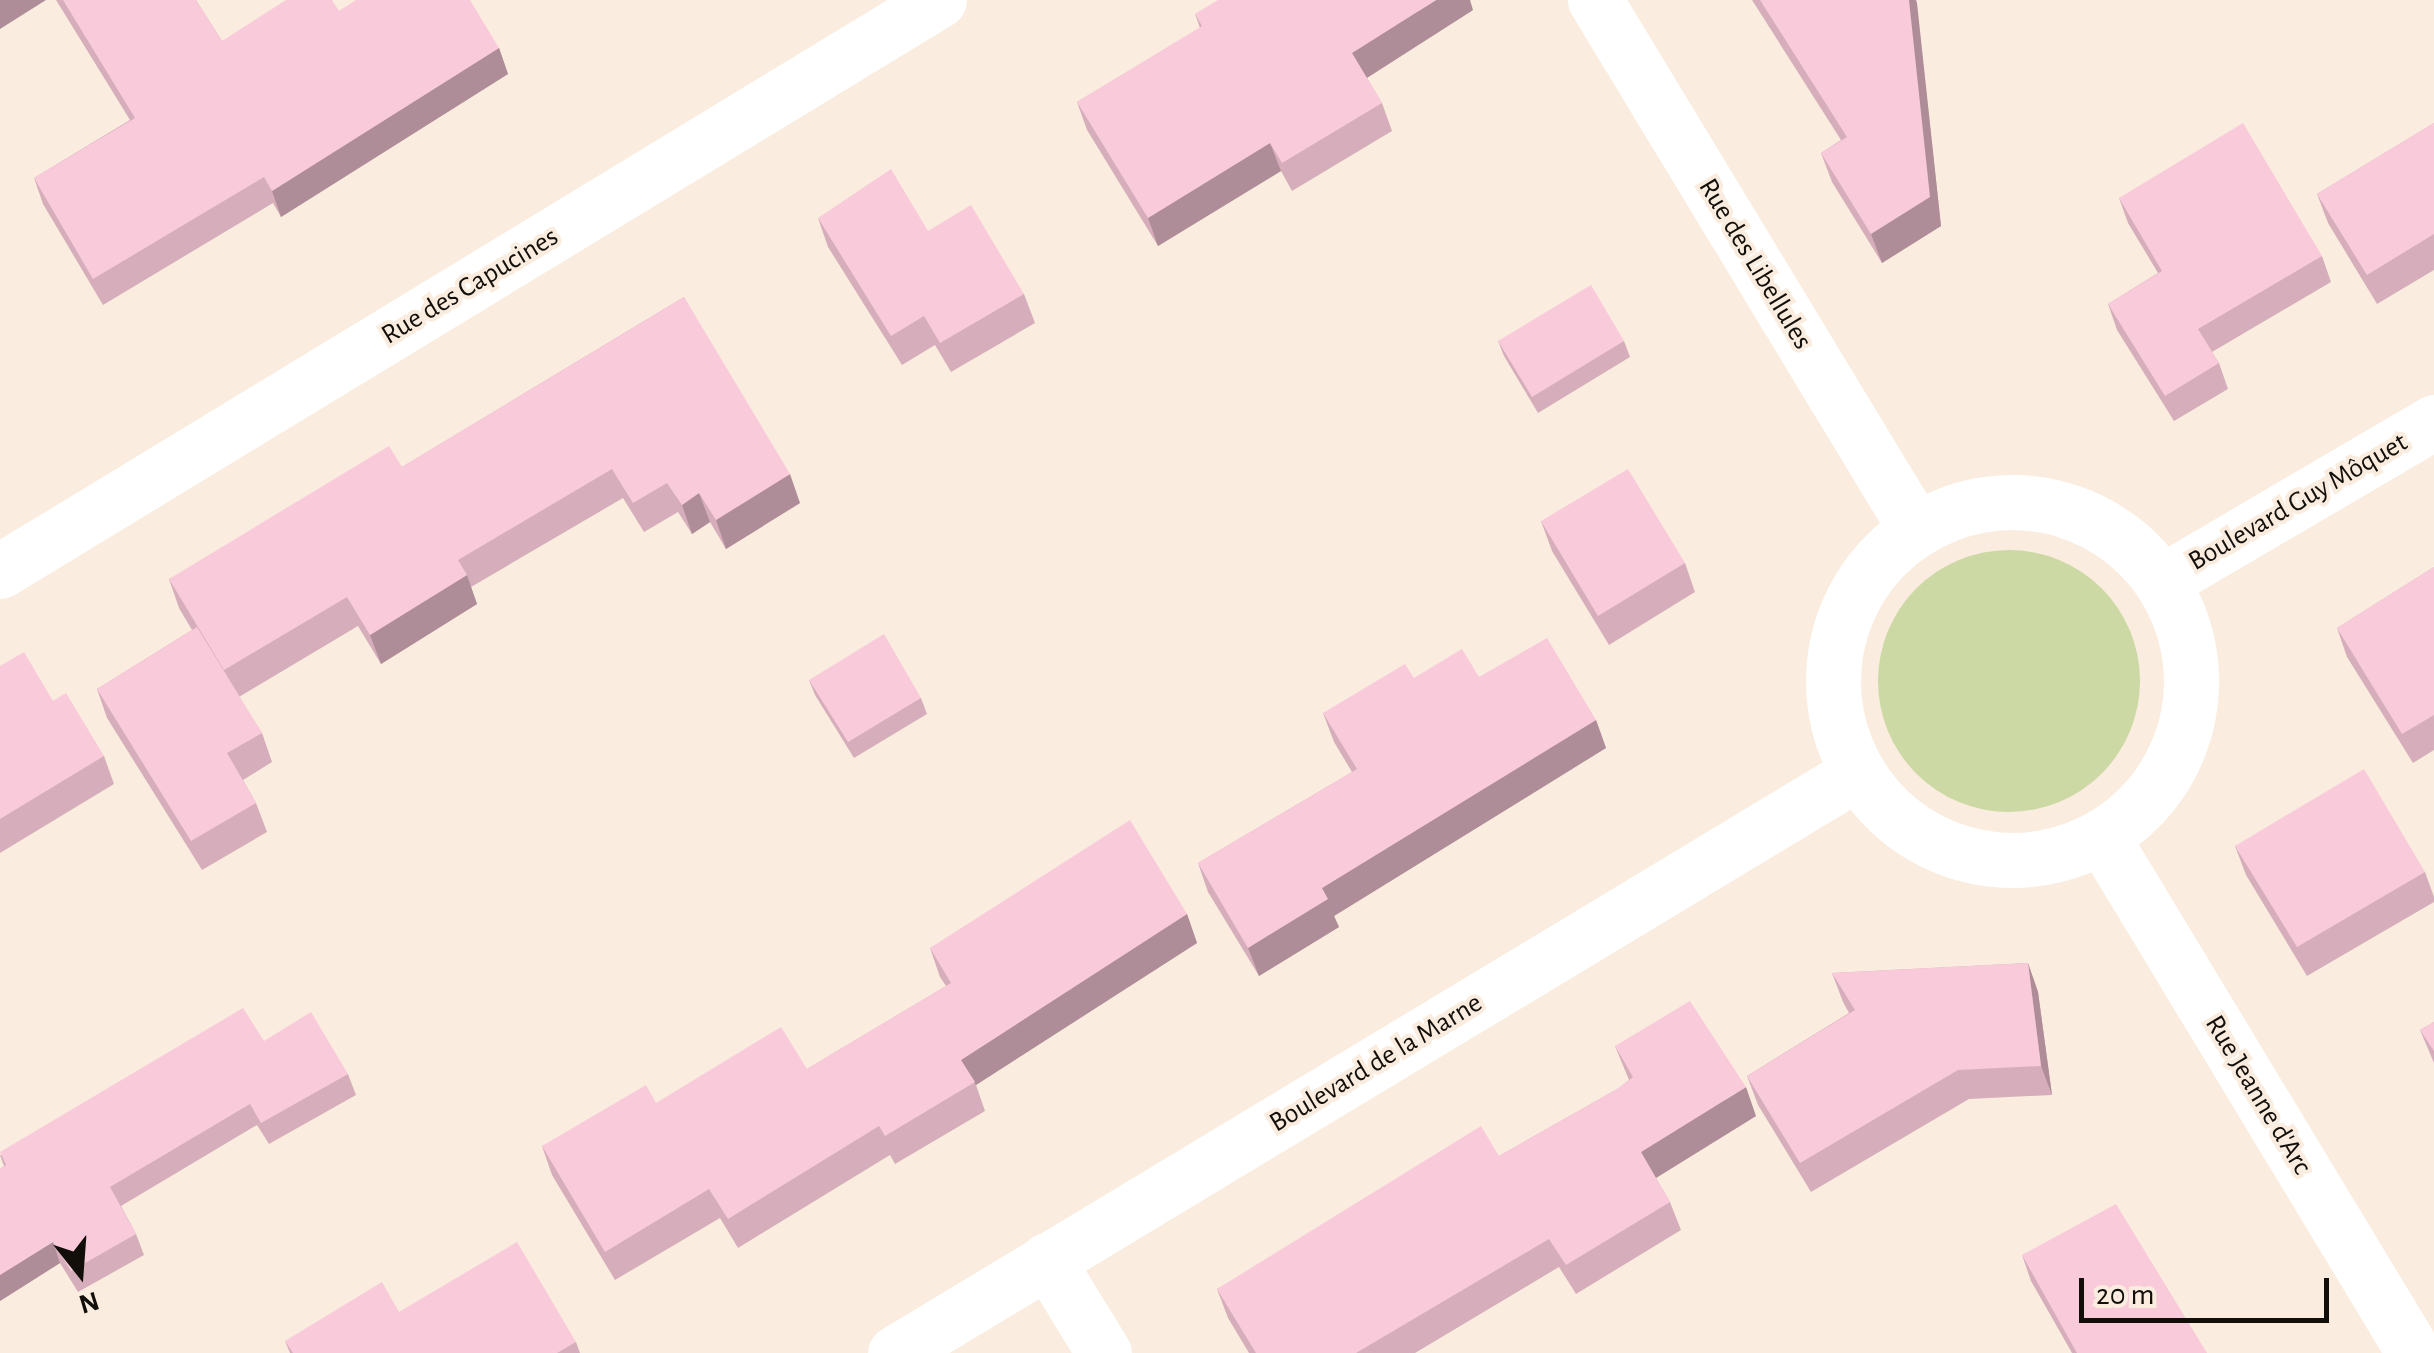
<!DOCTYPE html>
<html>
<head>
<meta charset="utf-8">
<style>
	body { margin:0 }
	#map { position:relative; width:2434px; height:1353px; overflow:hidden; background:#faeddf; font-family:"Alegreya Sans",sans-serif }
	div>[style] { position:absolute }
	.green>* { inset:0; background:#cdd9a5 }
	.round { border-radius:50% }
	.street>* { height:55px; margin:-27.5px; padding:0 27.5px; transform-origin:27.5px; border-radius:27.5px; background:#fff }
	.street>.ring { margin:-27.5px; padding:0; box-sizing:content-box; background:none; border:55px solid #fff; border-radius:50% }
	.wall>* { inset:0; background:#d6aebb }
	.shaded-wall>* { inset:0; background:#ae8d99 }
	.building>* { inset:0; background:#f9cada }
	span { translate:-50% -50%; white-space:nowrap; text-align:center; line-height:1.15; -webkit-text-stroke:8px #faeddf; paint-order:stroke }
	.street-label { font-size:28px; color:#120e09 }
	.north { position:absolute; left:30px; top:1223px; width:100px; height:100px; -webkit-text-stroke:8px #faeddf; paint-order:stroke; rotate:163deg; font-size:28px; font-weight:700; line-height:40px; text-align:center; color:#120e09 }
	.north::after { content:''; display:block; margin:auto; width:35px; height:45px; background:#120e09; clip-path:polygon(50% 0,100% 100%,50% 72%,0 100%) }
	.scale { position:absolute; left:2079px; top:1278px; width:250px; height:45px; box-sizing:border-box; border:5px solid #120e09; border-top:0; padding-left:12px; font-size:30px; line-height:35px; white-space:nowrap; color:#120e09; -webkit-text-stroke:8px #faeddf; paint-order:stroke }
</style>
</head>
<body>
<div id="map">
	<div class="green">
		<i class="round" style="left:1878px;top:550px;width:262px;height:262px"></i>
	</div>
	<div class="street">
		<i style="left:1595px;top:0;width:617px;rotate:58.78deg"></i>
		<i class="ring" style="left:1833px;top:502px;width:303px;height:303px"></i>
		<i style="left:0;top:571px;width:1099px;rotate:-31.3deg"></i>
		<i style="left:2163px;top:581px;width:314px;rotate:-30.4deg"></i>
		<i style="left:2102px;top:837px;width:603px;rotate:58.84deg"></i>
		<i style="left:1047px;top:1260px;width:109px;rotate:58.5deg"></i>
		<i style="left:895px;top:1353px;width:1123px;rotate:-31.09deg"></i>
	</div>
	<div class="wall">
		<i style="clip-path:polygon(56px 0,196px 0,222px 41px,339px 11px,499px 48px,508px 74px,281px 217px,273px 203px,103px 305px,43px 204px,34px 178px,130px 120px)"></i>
		<i style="clip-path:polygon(1752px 0,1916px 0,1941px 226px,1882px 263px,1832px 182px,1821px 153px,1841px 140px)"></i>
		<i style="clip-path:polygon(1473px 10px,1367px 78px,1382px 103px,1392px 131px,1292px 191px,1281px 171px,1158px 246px,1087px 130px,1077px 102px,1200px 28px,1195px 14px)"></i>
		<i style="clip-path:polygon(2434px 123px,2434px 270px,2377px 304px,2328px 223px,2317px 194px)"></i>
		<i style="clip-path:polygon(2119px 198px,2322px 256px,2331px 282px,2212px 352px,2219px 363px,2228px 389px,2174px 421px,2117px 330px,2108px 304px,2158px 273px,2128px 223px)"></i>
		<i style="clip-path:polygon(818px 218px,928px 231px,1024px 294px,1035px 323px,951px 372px,935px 345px,902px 365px,828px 247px)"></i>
		<i style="clip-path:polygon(684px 297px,800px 503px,726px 549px,710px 522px,692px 534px,678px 512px,644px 532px,623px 498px,471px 587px,477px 604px,381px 664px,358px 626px,239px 697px,262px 733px,272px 762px,243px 780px,256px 803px,267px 832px,202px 870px,107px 718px,97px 689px,192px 630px,179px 608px,169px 579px,402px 467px)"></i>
		<i style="clip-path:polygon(1498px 341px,1624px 341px,1630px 357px,1538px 413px,1504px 356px)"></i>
		<i style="clip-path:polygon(1541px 521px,1685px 563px,1695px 592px,1609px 645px,1552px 551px)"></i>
		<i style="clip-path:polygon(2434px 567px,2434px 750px,2413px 763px,2347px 657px,2337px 628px)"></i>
		<i style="clip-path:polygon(0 666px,53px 701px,104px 756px,114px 784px,0 853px)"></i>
		<i style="clip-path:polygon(1479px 677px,1596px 720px,1606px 748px,1334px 916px,1339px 927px,1259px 976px,1208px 892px,1198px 863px,1352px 772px,1334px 742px,1323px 713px,1414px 678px)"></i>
		<i style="clip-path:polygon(809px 680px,921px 698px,927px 714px,854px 758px,815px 695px)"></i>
		<i style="clip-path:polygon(2235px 846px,2425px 872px,2434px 897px,2434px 902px,2307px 976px,2246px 875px)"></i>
		<i style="clip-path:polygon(1187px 914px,1197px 943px,976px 1085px,985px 1111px,895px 1164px,890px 1155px,738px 1248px,720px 1218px,615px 1280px,552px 1175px,542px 1146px,656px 1103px,807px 1069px,946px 986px,940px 977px,930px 948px)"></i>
		<i style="clip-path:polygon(2028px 963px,2038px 992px,2052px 1095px,1969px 1099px,1811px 1192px,1758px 1105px,1747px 1076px,1849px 1013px,1843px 1002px,1832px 973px)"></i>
		<i style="clip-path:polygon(2434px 1022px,2434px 1063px,2420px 1030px)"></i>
		<i style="clip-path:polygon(1615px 1046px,1756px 1116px,1656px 1178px,1670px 1202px,1681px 1230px,1576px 1294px,1559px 1267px,1415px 1353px,1249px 1353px,1228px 1318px,1217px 1289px,1499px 1156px,1619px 1088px,1629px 1080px)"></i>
		<i style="clip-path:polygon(348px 1074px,356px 1095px,269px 1144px,257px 1125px,121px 1206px,136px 1234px,144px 1255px,78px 1292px,60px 1263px,0 1301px,0 1169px,4px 1166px,0 1155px)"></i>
		<i style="clip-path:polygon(2022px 1255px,2207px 1353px,2072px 1353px,2031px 1281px)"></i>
		<i style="clip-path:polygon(285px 1341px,576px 1342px,580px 1353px,290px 1353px)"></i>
	</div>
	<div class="shaded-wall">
		<i style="clip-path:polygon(0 0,46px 0,0 29px)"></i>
		<i style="clip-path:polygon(1436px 0,1470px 0,1473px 10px,1362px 81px,1352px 53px)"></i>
		<i style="clip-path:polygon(1909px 0,1916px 0,1917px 3px,1941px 226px,1882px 263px,1871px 234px)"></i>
		<i style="clip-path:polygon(499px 48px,508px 74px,281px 217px,272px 191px)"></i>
		<i style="clip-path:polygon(1270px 143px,1281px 171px,1158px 246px,1148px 218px)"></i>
		<i style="clip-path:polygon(790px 474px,800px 503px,726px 549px,716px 520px)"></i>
		<i style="clip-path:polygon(699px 493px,710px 522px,692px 534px,682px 505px)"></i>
		<i style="clip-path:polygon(467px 575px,477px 604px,381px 664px,370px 635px)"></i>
		<i style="clip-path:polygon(1596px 720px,1606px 748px,1334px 916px,1339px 927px,1259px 976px,1248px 948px,1322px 888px)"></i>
		<i style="clip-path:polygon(1187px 914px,1197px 943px,976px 1085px,961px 1060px)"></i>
		<i style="clip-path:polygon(2028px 963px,2038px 992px,2052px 1095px,2041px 1066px)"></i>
		<i style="clip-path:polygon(1746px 1087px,1756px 1116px,1651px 1181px,1641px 1152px)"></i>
		<i style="clip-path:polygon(53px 1242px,60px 1263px,0 1301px,0 1275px)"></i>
	</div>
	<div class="building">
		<i style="clip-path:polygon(63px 0,196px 0,222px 41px,286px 0,332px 0,339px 11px,356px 0,470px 0,499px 48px,272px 191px,264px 177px,93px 279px,34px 178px,135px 118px)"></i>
		<i style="clip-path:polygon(1218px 0,1436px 0,1352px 53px,1382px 103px,1282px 163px,1270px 143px,1148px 218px,1077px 102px,1202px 26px,1195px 14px)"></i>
		<i style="clip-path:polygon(1760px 0,1909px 0,1930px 197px,1871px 234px,1821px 153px,1847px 137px)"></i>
		<i style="clip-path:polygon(2243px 123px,2322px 256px,2198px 329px,2219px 363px,2165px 396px,2108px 304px,2162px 271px,2119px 198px)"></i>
		<i style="clip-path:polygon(2434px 123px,2434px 234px,2367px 275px,2317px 194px)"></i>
		<i style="clip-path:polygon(891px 169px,928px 231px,971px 205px,1024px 294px,940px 343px,924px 316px,891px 336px,818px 218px)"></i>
		<i style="clip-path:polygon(1591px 285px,1624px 341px,1532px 397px,1498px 341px)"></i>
		<i style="clip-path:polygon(684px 297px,790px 474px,716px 520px,699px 493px,682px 505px,667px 483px,633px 503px,612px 469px,458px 560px,467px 575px,370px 635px,347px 597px,224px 670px,169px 579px,389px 446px,402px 467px)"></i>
		<i style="clip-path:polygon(1628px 469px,1685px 563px,1598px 616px,1541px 521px)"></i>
		<i style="clip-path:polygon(2434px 567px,2434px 715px,2402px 734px,2337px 628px)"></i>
		<i style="clip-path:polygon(197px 627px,262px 733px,227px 753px,256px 803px,191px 841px,97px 689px)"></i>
		<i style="clip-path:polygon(884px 634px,921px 698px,848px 742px,809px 680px)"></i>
		<i style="clip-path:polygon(1547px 638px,1596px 720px,1322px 888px,1328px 899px,1248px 948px,1198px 863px,1357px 769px,1323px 713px,1405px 664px,1414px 678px,1462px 649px,1479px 677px)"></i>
		<i style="clip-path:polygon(24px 652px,53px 701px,66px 693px,104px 756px,0 819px,0 666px)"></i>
		<i style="clip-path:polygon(2364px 769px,2425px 872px,2297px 947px,2235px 846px)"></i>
		<i style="clip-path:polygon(1130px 820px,1187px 914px,961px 1060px,975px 1082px,885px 1136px,879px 1126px,728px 1219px,709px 1189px,605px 1252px,542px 1146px,646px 1085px,656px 1103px,781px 1027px,807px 1069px,951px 983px,930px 948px)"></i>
		<i style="clip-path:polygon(2028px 963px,2041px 1066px,1958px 1070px,1800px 1163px,1747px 1076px,1855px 1010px,1832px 973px)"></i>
		<i style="clip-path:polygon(1690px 1001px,1746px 1087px,1641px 1152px,1670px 1202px,1566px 1265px,1549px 1239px,1356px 1353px,1256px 1353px,1217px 1289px,1481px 1126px,1499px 1156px,1619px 1088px,1633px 1077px,1615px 1046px)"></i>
		<i style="clip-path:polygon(243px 1008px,264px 1041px,311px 1012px,348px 1074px,261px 1123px,250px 1104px,110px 1187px,136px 1234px,71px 1271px,53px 1242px,0 1275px,0 1169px,6px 1165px,0 1152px)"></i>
		<i style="clip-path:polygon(2434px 1022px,2434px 1051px,2420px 1030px)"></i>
		<i style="clip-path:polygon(2116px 1204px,2207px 1353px,2077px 1353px,2022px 1255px)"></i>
		<i style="clip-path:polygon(517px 1242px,576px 1342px,557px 1353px,293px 1353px,285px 1341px,382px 1282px,399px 1312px)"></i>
	</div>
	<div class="street-label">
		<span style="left:1755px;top:264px;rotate:59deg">Rue des Libellules</span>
		<span style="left:470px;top:286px;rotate:-31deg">Rue des Capucines</span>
		<span style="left:2298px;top:502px;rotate:-30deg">Boulevard Guy Môquet</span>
		<span style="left:1376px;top:1063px;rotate:-31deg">Boulevard de la Marne</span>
		<span style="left:2258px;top:1095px;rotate:59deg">Rue Jeanne d'Arc</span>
	</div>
	<div class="north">N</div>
	<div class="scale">20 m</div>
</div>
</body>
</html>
